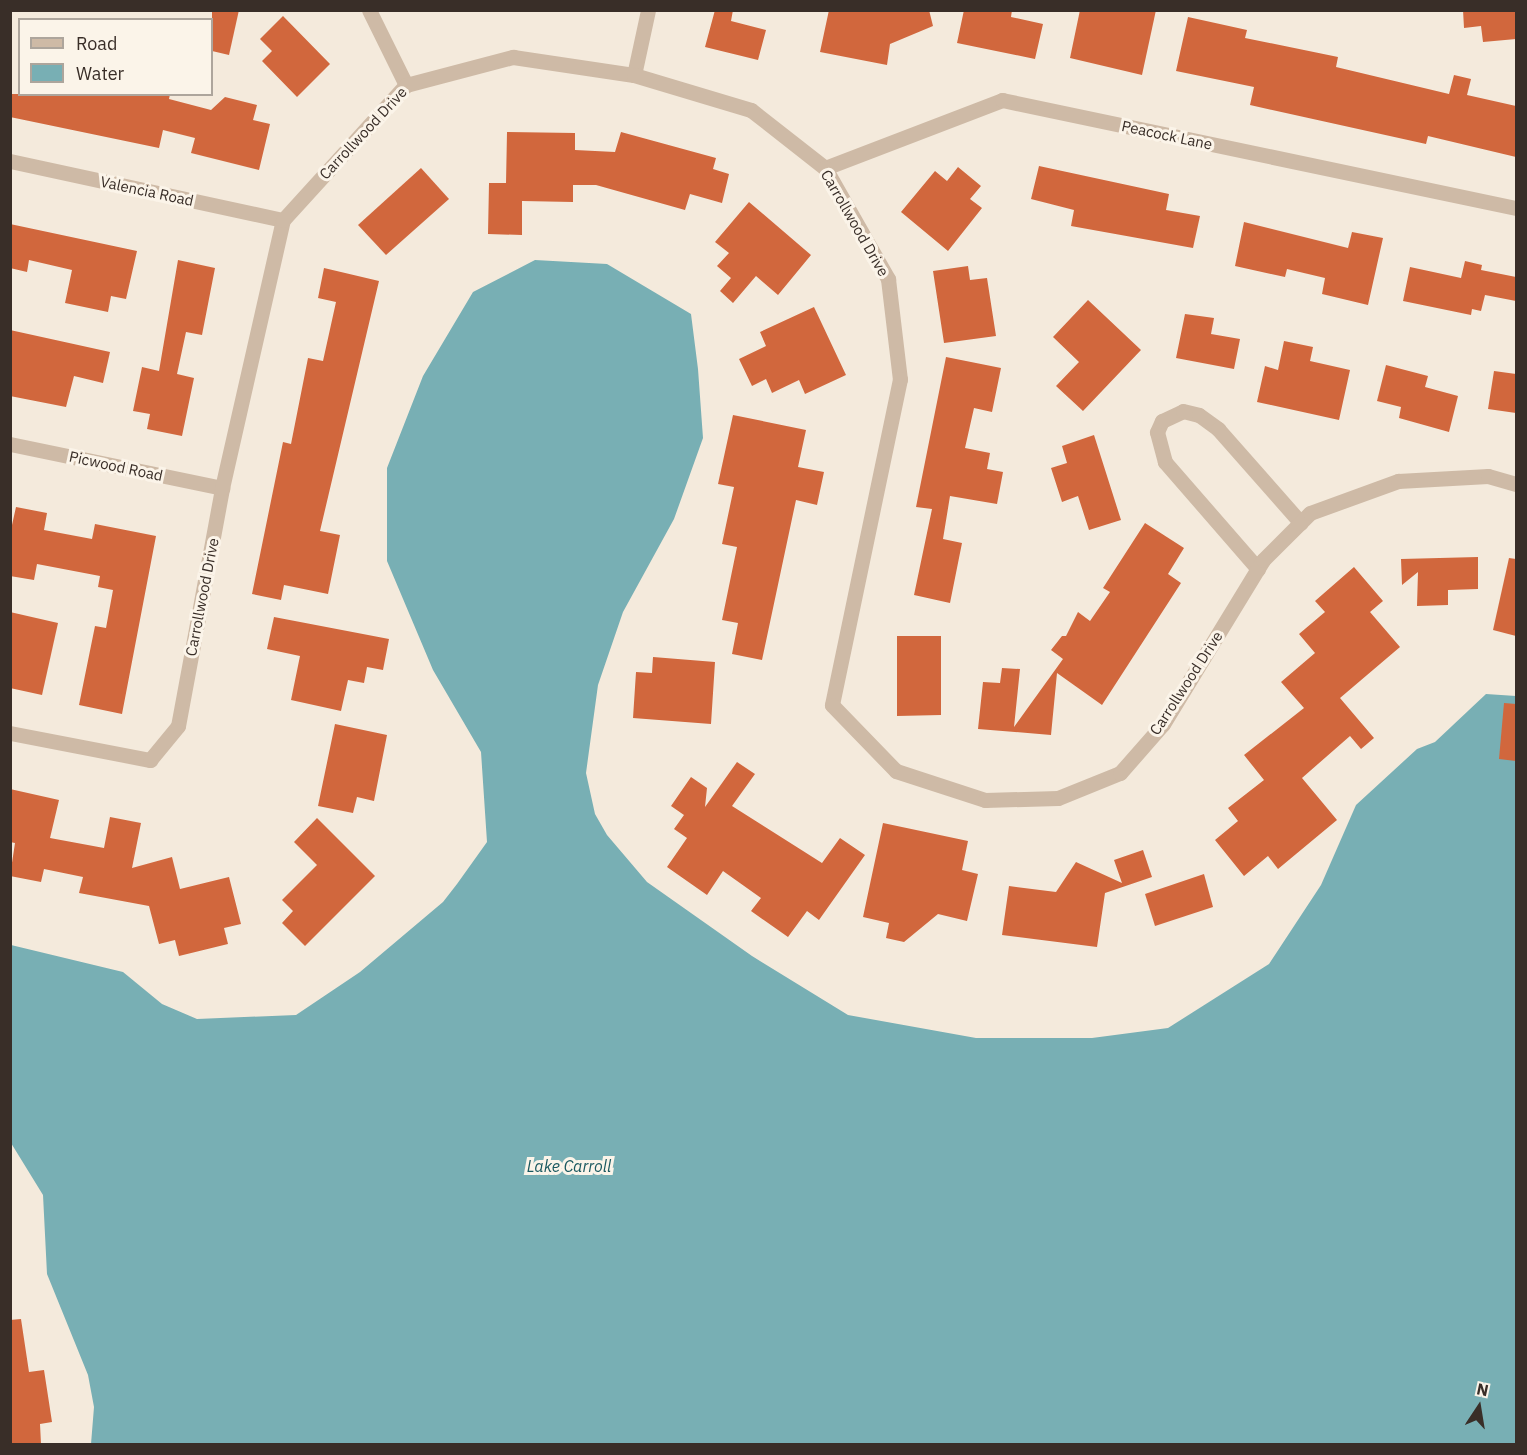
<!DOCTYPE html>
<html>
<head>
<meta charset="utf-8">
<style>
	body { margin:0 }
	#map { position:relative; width:1527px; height:1455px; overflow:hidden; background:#f4eadc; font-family:"IBM Plex Sans",sans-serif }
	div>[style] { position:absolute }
	.water>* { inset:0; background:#78afb4 }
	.building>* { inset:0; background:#d1673d }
	.minor>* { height:15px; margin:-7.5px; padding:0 7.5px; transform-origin:7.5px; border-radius:7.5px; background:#cebaa6 }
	span { translate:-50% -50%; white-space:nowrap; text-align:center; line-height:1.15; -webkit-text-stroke:6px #fbf4e9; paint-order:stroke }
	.street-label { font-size:15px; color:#392e28 }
	.water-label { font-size:16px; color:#19585f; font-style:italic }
	.frame { position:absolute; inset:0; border:12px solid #392e28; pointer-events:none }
	.legend { position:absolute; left:18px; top:18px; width:195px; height:78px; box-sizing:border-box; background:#fbf4e9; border:2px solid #ada59c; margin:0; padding:8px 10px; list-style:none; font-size:18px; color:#392e28 }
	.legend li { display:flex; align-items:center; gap:12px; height:30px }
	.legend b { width:30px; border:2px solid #ada59c }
	.north { position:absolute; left:1449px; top:1377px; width:60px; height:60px; -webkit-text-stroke:4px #fbf4e9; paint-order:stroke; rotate:12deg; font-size:16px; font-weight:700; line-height:24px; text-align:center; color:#392e28 }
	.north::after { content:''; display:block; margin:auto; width:21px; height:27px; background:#392e28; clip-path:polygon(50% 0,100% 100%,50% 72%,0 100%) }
</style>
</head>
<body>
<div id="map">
	<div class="water">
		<i style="clip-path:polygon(535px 260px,607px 264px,691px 314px,698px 369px,703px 438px,674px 519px,623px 612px,598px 685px,586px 773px,595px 814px,607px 835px,647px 882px,752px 956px,848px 1015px,976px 1038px,1092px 1038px,1168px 1028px,1269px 964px,1321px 885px,1356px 805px,1417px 749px,1435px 742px,1486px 694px,1516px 696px,1516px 1444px,91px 1444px,94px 1407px,88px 1375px,47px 1274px,43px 1195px,11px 1143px,11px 945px,123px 972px,162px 1004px,197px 1019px,296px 1015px,360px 972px,443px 902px,457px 884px,487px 842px,481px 752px,433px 670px,387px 561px,387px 468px,423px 376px,473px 292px)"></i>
	</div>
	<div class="building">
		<i style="clip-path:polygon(212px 10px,239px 10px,229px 55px,212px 51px)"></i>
		<i style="clip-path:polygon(715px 10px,733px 10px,731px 21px,766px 30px,758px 60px,705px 47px)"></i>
		<i style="clip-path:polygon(829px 10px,929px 10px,933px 26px,890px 44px,887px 65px,820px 52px)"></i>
		<i style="clip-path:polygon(964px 10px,1012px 10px,1011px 17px,1043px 24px,1035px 59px,957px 43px)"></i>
		<i style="clip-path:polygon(1080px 10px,1156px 10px,1142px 75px,1070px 58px)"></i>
		<i style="clip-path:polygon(1463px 10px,1516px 10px,1516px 39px,1483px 42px,1481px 26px,1464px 28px)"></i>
		<i style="clip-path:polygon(283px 16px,330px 64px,297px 97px,262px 61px,272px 51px,260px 39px)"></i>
		<i style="clip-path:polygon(1188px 17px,1247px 30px,1245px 38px,1338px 57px,1336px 67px,1449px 94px,1454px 75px,1471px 79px,1467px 95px,1516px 106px,1516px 157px,1428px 136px,1426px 144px,1250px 105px,1254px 87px,1176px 71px)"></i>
		<i style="clip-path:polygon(10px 94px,170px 94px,169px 99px,211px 110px,225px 97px,257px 105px,253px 120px,270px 124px,259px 170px,191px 153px,195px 138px,163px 130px,159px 148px,10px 117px)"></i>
		<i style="clip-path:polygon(507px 132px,575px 133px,575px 150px,615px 152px,621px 132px,716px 158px,713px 169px,729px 174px,722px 203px,690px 194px,685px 210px,596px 185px,573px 185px,573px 202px,522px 201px,522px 235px,488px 234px,489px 183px,506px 183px)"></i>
		<i style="clip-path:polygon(1039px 166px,1169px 194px,1166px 210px,1200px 216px,1193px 248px,1071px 226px,1074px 210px,1031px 199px)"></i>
		<i style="clip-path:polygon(958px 167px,981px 186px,970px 199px,982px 208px,948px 251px,901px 212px,935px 171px,947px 181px)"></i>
		<i style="clip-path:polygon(421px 168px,449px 199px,386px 255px,358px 225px)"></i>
		<i style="clip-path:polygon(749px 202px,811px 255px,778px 295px,756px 276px,733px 303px,720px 291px,731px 278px,717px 266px,729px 253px,715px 242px)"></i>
		<i style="clip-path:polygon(1244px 222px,1348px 248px,1352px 232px,1383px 238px,1368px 305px,1322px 294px,1325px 278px,1287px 269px,1285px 277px,1235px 266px)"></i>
		<i style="clip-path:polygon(10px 224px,137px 251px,126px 299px,111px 296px,108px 312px,65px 303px,72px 270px,29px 260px,27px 272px,10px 268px)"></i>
		<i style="clip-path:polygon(178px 260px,215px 268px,202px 335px,186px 332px,177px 374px,194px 378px,182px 436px,147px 429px,150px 414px,133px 411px,142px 367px,159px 371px)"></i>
		<i style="clip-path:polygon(1465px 261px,1482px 265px,1481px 270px,1516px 277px,1516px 301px,1485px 295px,1481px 311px,1472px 309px,1471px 315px,1403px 301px,1410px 267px,1461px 278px)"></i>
		<i style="clip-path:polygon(968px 266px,970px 280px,987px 278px,996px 336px,944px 343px,933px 271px)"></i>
		<i style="clip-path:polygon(324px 268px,379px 281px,320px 531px,340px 535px,328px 594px,284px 585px,281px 600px,252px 594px,283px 442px,291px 444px,308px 358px,323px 361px,336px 302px,318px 298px)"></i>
		<i style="clip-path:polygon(1088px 300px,1141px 350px,1083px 411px,1056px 386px,1079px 362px,1053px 337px)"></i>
		<i style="clip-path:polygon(814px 307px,846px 375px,805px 394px,799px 380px,772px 393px,766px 379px,752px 386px,739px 359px,766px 346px,760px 332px)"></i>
		<i style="clip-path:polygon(1185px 314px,1214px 318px,1211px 334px,1240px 339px,1234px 369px,1176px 358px)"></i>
		<i style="clip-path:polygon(10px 330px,110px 352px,103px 383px,74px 376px,66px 407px,10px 396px)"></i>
		<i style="clip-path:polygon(1284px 341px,1313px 347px,1310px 361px,1350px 370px,1339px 420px,1257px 402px,1265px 366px,1278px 370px)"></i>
		<i style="clip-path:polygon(946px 357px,1001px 368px,992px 412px,974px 408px,965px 448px,990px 453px,987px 469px,1003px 472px,997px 504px,950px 496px,943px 539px,962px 543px,950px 603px,914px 595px,932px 509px,916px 507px)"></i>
		<i style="clip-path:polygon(1386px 365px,1428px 376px,1425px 387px,1458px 396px,1449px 432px,1399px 418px,1401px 407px,1377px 401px)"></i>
		<i style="clip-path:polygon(1494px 371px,1516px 374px,1516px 413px,1488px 409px)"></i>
		<i style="clip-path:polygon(733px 415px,806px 430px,798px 467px,824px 472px,817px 505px,796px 500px,762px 660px,732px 654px,738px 623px,722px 620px,737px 547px,722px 544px,734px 487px,718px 484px)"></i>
		<i style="clip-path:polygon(1094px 435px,1121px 520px,1089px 530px,1078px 496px,1062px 502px,1051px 468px,1067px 463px,1062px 446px)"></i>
		<i style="clip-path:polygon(16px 507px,47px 513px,44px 530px,92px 539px,95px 524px,156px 536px,122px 714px,79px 705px,95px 626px,106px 628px,113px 590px,98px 587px,100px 576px,37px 564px,34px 580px,10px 576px,10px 534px)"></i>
		<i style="clip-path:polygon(1145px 523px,1184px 548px,1168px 574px,1181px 583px,1102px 705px,1057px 673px,1051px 735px,978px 729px,983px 682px,1000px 683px,1002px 668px,1020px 669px,1014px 727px,1063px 659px,1051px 650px,1062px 636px,1066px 636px,1078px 612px,1090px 621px,1110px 592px,1103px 588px)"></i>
		<i style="clip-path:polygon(1478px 557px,1478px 589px,1448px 590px,1448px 605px,1417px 606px,1418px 572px,1402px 585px,1401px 559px)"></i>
		<i style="clip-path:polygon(1509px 558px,1516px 559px,1516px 636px,1493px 630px)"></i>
		<i style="clip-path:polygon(1354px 567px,1383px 601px,1370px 612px,1400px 647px,1340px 698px,1374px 738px,1361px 749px,1350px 736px,1302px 778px,1337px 820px,1278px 869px,1268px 856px,1244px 876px,1215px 840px,1238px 821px,1228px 808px,1264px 780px,1244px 755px,1304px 708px,1281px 682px,1315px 653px,1299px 634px,1325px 612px,1315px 601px)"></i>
		<i style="clip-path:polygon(10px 612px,58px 623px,42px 695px,10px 688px)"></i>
		<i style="clip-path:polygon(274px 617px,389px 639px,383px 670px,367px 667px,364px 683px,348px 680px,341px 711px,291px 700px,300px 656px,267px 649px)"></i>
		<i style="clip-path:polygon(897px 636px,941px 636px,941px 715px,897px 716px)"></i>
		<i style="clip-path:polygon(653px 657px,715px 662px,711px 724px,633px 718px,636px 672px,652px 673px)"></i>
		<i style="clip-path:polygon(1504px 703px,1516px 704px,1516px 761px,1499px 759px)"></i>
		<i style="clip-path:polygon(335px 724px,387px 735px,374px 801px,357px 797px,353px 813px,318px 806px)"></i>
		<i style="clip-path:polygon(737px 762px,755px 774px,732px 806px,822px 863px,840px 838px,865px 855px,819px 920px,807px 911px,788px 937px,751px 911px,761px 898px,723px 871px,707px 895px,667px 867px,687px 838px,674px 829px,684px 815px,671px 806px,691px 777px,707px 788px,705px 807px)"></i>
		<i style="clip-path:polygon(10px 789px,59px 800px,50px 838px,104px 848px,110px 817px,141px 823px,132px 868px,172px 857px,180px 889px,229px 877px,241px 924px,224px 928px,228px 944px,179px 956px,175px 940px,159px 944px,149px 906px,79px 893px,83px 877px,44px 869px,41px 882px,10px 876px,15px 843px,10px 842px)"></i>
		<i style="clip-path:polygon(317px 818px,375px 876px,305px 946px,282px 923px,293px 911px,282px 900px,317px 865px,294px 842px)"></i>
		<i style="clip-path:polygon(883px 823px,968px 841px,962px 870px,978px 874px,967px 921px,938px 914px,904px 942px,886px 938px,889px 923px,863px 917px)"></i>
		<i style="clip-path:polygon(1143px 850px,1152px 877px,1105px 893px,1097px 947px,1002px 935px,1009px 886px,1056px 892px,1076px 862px,1122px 883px,1114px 860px)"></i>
		<i style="clip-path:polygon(1204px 874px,1213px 907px,1155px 926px,1145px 894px)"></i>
		<i style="clip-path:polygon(21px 1319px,29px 1372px,44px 1370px,52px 1422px,40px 1424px,41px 1444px,10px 1444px,10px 1320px)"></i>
	</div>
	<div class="minor">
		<i style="left:369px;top:10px;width:84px;rotate:63.7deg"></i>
		<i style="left:634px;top:75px;width:66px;rotate:-77.8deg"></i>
		<i style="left:10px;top:161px;width:279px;rotate:12.2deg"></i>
		<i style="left:825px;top:168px;width:190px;rotate:-21deg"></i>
		<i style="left:1002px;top:100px;width:525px;rotate:11.87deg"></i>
		<i style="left:10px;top:444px;width:217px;rotate:11.7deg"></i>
		<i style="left:1258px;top:569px;width:142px;rotate:-131deg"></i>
		<i style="left:1165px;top:462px;width:31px;rotate:-105deg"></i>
		<i style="left:1157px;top:432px;width:12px;rotate:-66deg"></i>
		<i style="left:1162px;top:421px;width:23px;rotate:-25deg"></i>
		<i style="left:1183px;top:411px;width:16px;rotate:14deg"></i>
		<i style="left:1199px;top:415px;width:24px;rotate:36deg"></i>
		<i style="left:1218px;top:429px;width:125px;rotate:48.6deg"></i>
		<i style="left:10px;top:733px;width:143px;rotate:10.9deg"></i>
		<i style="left:150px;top:760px;width:44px;rotate:-50.5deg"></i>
		<i style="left:178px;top:726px;width:242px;rotate:-79.5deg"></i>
		<i style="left:222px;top:488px;width:275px;rotate:-77.2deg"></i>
		<i style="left:283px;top:220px;width:183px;rotate:-47.7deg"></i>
		<i style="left:406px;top:85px;width:111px;rotate:-14.7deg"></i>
		<i style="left:513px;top:57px;width:122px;rotate:8.5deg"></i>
		<i style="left:634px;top:75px;width:122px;rotate:16.7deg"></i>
		<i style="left:751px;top:110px;width:94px;rotate:38.1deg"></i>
		<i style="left:825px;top:168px;width:128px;rotate:60.4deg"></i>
		<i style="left:888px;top:279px;width:101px;rotate:83.2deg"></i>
		<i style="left:900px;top:379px;width:333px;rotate:101.8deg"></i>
		<i style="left:832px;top:705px;width:92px;rotate:45.9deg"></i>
		<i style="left:896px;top:771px;width:94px;rotate:18deg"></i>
		<i style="left:985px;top:800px;width:73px;rotate:-1.6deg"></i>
		<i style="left:1058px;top:798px;width:67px;rotate:-22deg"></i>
		<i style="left:1120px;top:773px;width:65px;rotate:-48.7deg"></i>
		<i style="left:1163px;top:724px;width:192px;rotate:-58.6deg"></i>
		<i style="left:1263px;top:560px;width:66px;rotate:-45deg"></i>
		<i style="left:1310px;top:513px;width:94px;rotate:-20deg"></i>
		<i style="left:1398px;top:481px;width:90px;rotate:-3.2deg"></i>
		<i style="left:1488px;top:476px;width:29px;rotate:16deg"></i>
	</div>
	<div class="street-label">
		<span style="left:363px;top:133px;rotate:-47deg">Carrollwood Drive</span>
		<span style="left:1167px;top:135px;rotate:12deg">Peacock Lane</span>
		<span style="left:147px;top:191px;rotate:12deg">Valencia Road</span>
		<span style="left:855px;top:223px;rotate:60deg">Carrollwood Drive</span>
		<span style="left:116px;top:466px;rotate:12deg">Picwood Road</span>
		<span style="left:202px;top:597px;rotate:-79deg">Carrollwood Drive</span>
		<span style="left:1186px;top:683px;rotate:-57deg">Carrollwood Drive</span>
	</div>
	<div class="water-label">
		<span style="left:569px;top:1166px">Lake Carroll</span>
	</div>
	<div class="frame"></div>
	<ul class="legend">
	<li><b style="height:8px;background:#cebaa6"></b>Road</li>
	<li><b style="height:16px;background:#78afb4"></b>Water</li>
	</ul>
	<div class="north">N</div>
</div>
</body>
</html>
